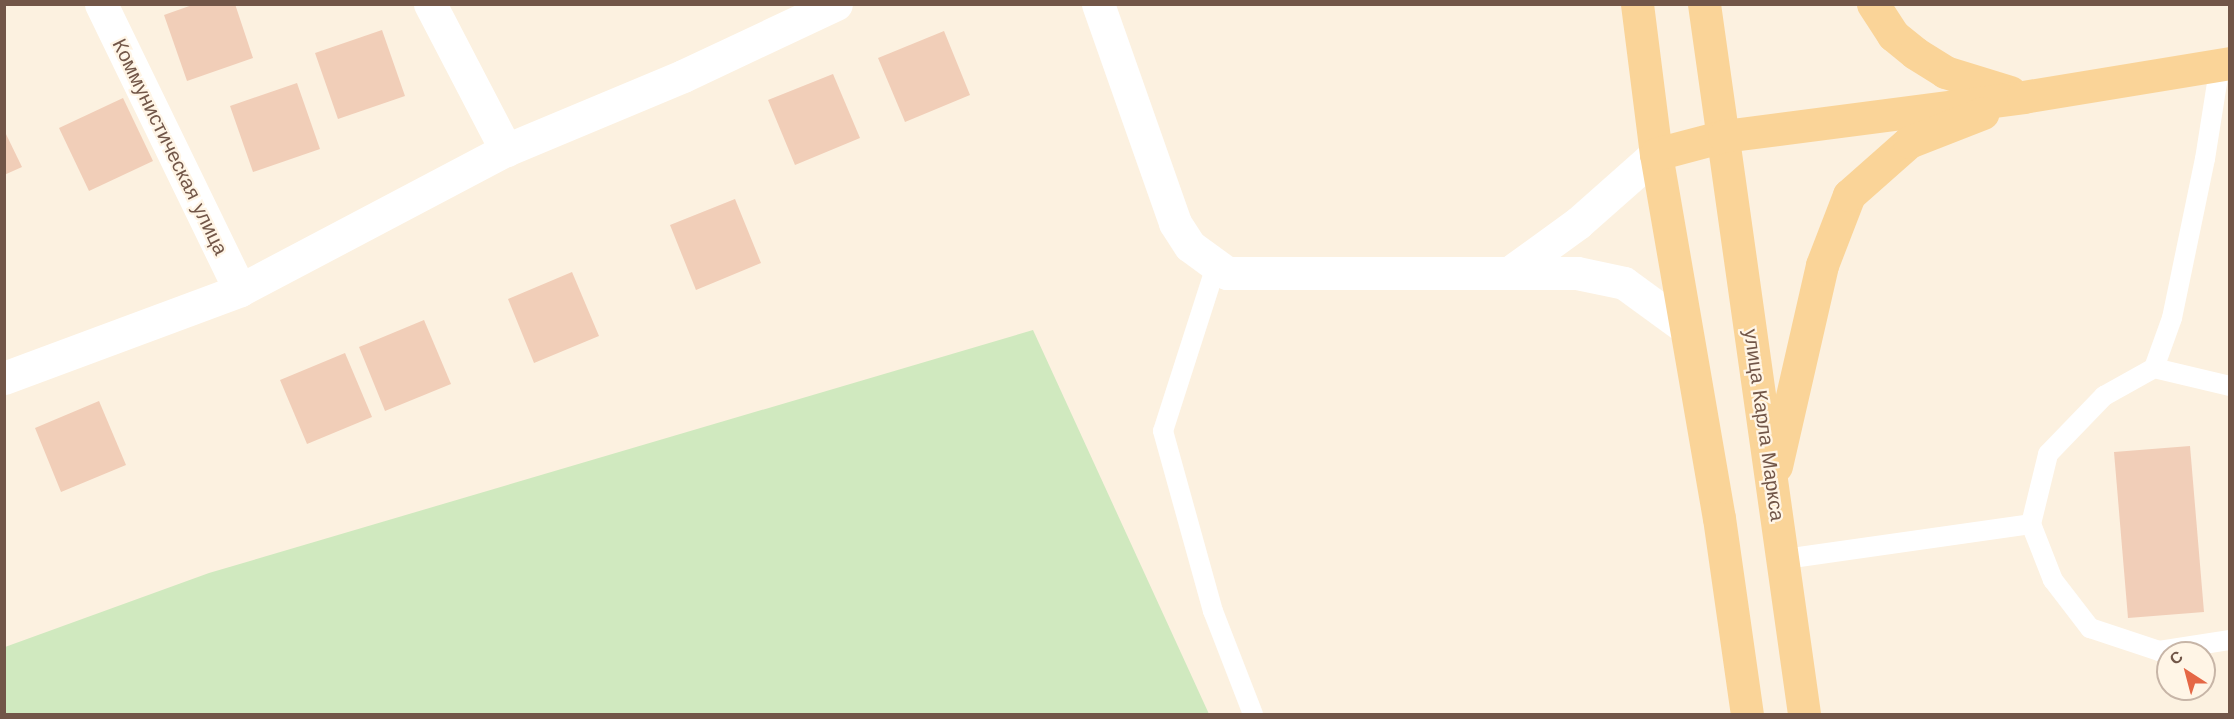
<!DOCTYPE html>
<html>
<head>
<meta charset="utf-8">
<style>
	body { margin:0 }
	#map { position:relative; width:2234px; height:719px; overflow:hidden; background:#fcf1e0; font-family:"Work Sans",sans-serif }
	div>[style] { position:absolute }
	.green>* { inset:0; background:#d0e9bf }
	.building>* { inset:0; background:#f1ceb8 }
	.lane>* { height:20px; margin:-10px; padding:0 10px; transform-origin:10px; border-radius:10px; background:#fff }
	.street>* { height:33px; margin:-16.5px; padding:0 16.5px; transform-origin:16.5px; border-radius:16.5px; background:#fff }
	.primary>* { height:33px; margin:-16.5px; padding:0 16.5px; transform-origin:16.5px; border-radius:16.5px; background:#fad498 }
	span { translate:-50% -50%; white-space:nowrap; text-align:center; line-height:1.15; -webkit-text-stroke:4.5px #fff5e6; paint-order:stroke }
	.street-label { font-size:20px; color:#725648 }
	.frame { position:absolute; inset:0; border:6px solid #725648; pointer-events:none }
	.north { position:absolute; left:2156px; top:641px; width:60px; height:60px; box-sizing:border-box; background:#fff5e6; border:2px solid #c7b5a7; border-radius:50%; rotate:324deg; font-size:16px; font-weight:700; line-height:24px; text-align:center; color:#725648 }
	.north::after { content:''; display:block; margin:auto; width:21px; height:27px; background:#e56745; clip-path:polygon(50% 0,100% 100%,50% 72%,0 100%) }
</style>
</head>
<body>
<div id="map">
	<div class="green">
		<i style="clip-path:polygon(1033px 330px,1209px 714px,5px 714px,5px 647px,209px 573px)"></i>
	</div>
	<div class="building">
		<i style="clip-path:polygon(195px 4px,235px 4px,253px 58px,187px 81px,164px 15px)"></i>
		<i style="clip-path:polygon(382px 30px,405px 96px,338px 119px,315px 53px)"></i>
		<i style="clip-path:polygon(944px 31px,970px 95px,905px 122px,878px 58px)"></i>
		<i style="clip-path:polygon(833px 74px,860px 138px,795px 165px,768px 100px)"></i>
		<i style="clip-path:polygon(297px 83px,320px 149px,253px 172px,230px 106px)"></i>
		<i style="clip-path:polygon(123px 98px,153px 161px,89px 191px,59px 128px)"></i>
		<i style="clip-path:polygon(4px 130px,22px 167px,4px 175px)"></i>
		<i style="clip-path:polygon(735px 199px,761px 263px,696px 290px,670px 225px)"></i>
		<i style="clip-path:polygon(572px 272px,599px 336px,534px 363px,508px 299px)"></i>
		<i style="clip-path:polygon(424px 320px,451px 384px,385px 411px,359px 347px)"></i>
		<i style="clip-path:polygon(345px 353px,372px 417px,307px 444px,280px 380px)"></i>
		<i style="clip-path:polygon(99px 401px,126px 465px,61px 492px,35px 428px)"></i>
		<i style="clip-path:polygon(2190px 446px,2204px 612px,2128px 618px,2114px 452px)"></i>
	</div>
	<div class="lane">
		<i style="left:1216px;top:266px;width:173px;rotate:107.8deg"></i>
		<i style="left:1163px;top:431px;width:187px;rotate:74.5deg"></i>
		<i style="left:1213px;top:611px;width:110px;rotate:68.8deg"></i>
		<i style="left:2154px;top:368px;width:78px;rotate:13.3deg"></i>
		<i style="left:2031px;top:524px;width:60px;rotate:68.6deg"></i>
		<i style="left:2053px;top:580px;width:61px;rotate:52.4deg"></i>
		<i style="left:2090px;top:628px;width:73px;rotate:18.4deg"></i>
		<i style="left:2159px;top:651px;width:72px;rotate:-8.8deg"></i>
		<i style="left:1785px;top:559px;width:248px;rotate:-8.1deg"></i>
		<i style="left:2031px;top:524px;width:72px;rotate:-76.3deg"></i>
		<i style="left:2048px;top:454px;width:81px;rotate:-46deg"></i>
		<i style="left:2104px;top:396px;width:57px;rotate:-29.2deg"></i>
		<i style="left:2154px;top:368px;width:53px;rotate:-70.2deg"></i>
		<i style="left:2172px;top:318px;width:162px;rotate:-78.3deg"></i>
		<i style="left:2205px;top:159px;width:96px;rotate:-81deg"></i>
	</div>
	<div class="street">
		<i style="left:101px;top:4px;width:318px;rotate:64.1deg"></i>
		<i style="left:430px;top:4px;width:165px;rotate:62.5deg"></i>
		<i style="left:1098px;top:4px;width:232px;rotate:70.6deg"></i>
		<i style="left:1175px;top:223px;width:27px;rotate:57deg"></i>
		<i style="left:1190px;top:246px;width:46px;rotate:36.1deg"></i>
		<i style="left:1227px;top:273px;width:350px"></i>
		<i style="left:1577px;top:273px;width:48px;rotate:12deg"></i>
		<i style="left:1624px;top:283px;width:73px;rotate:36.1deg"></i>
		<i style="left:1509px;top:273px;width:85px;rotate:-35.9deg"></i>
		<i style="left:1578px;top:223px;width:104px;rotate:-41.5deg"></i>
		<i style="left:4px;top:378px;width:252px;rotate:-20.4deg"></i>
		<i style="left:240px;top:290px;width:301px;rotate:-27.8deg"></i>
		<i style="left:506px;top:150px;width:192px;rotate:-22.7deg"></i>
		<i style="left:683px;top:76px;width:169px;rotate:-25.2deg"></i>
	</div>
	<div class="primary">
		<i style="left:1637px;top:4px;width:151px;rotate:82.8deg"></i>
		<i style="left:1656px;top:154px;width:369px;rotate:80.2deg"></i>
		<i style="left:1719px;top:518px;width:198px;rotate:81.9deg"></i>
		<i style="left:1704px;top:4px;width:717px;rotate:81.98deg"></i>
		<i style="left:1873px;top:4px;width:37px;rotate:57deg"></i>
		<i style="left:1893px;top:35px;width:28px;rotate:39deg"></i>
		<i style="left:1915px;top:53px;width:36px;rotate:32deg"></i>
		<i style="left:1945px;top:72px;width:68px;rotate:17.1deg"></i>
		<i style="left:1656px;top:154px;width:70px;rotate:-14.8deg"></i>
		<i style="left:1724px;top:136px;width:302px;rotate:-7.4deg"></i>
		<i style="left:2023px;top:97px;width:210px;rotate:-9.3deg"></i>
		<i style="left:1776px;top:466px;width:206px;rotate:-77.1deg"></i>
		<i style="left:1822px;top:265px;width:75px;rotate:-68.9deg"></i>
		<i style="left:1849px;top:195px;width:80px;rotate:-41.5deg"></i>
		<i style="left:1909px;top:142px;width:79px;rotate:-21.4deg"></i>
	</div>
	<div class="street-label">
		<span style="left:170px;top:147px;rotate:64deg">Коммунистическая улица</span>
		<span style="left:1764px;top:425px;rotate:82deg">улица Карла Маркса</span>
	</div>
	<div class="frame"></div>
	<div class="north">С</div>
</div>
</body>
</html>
